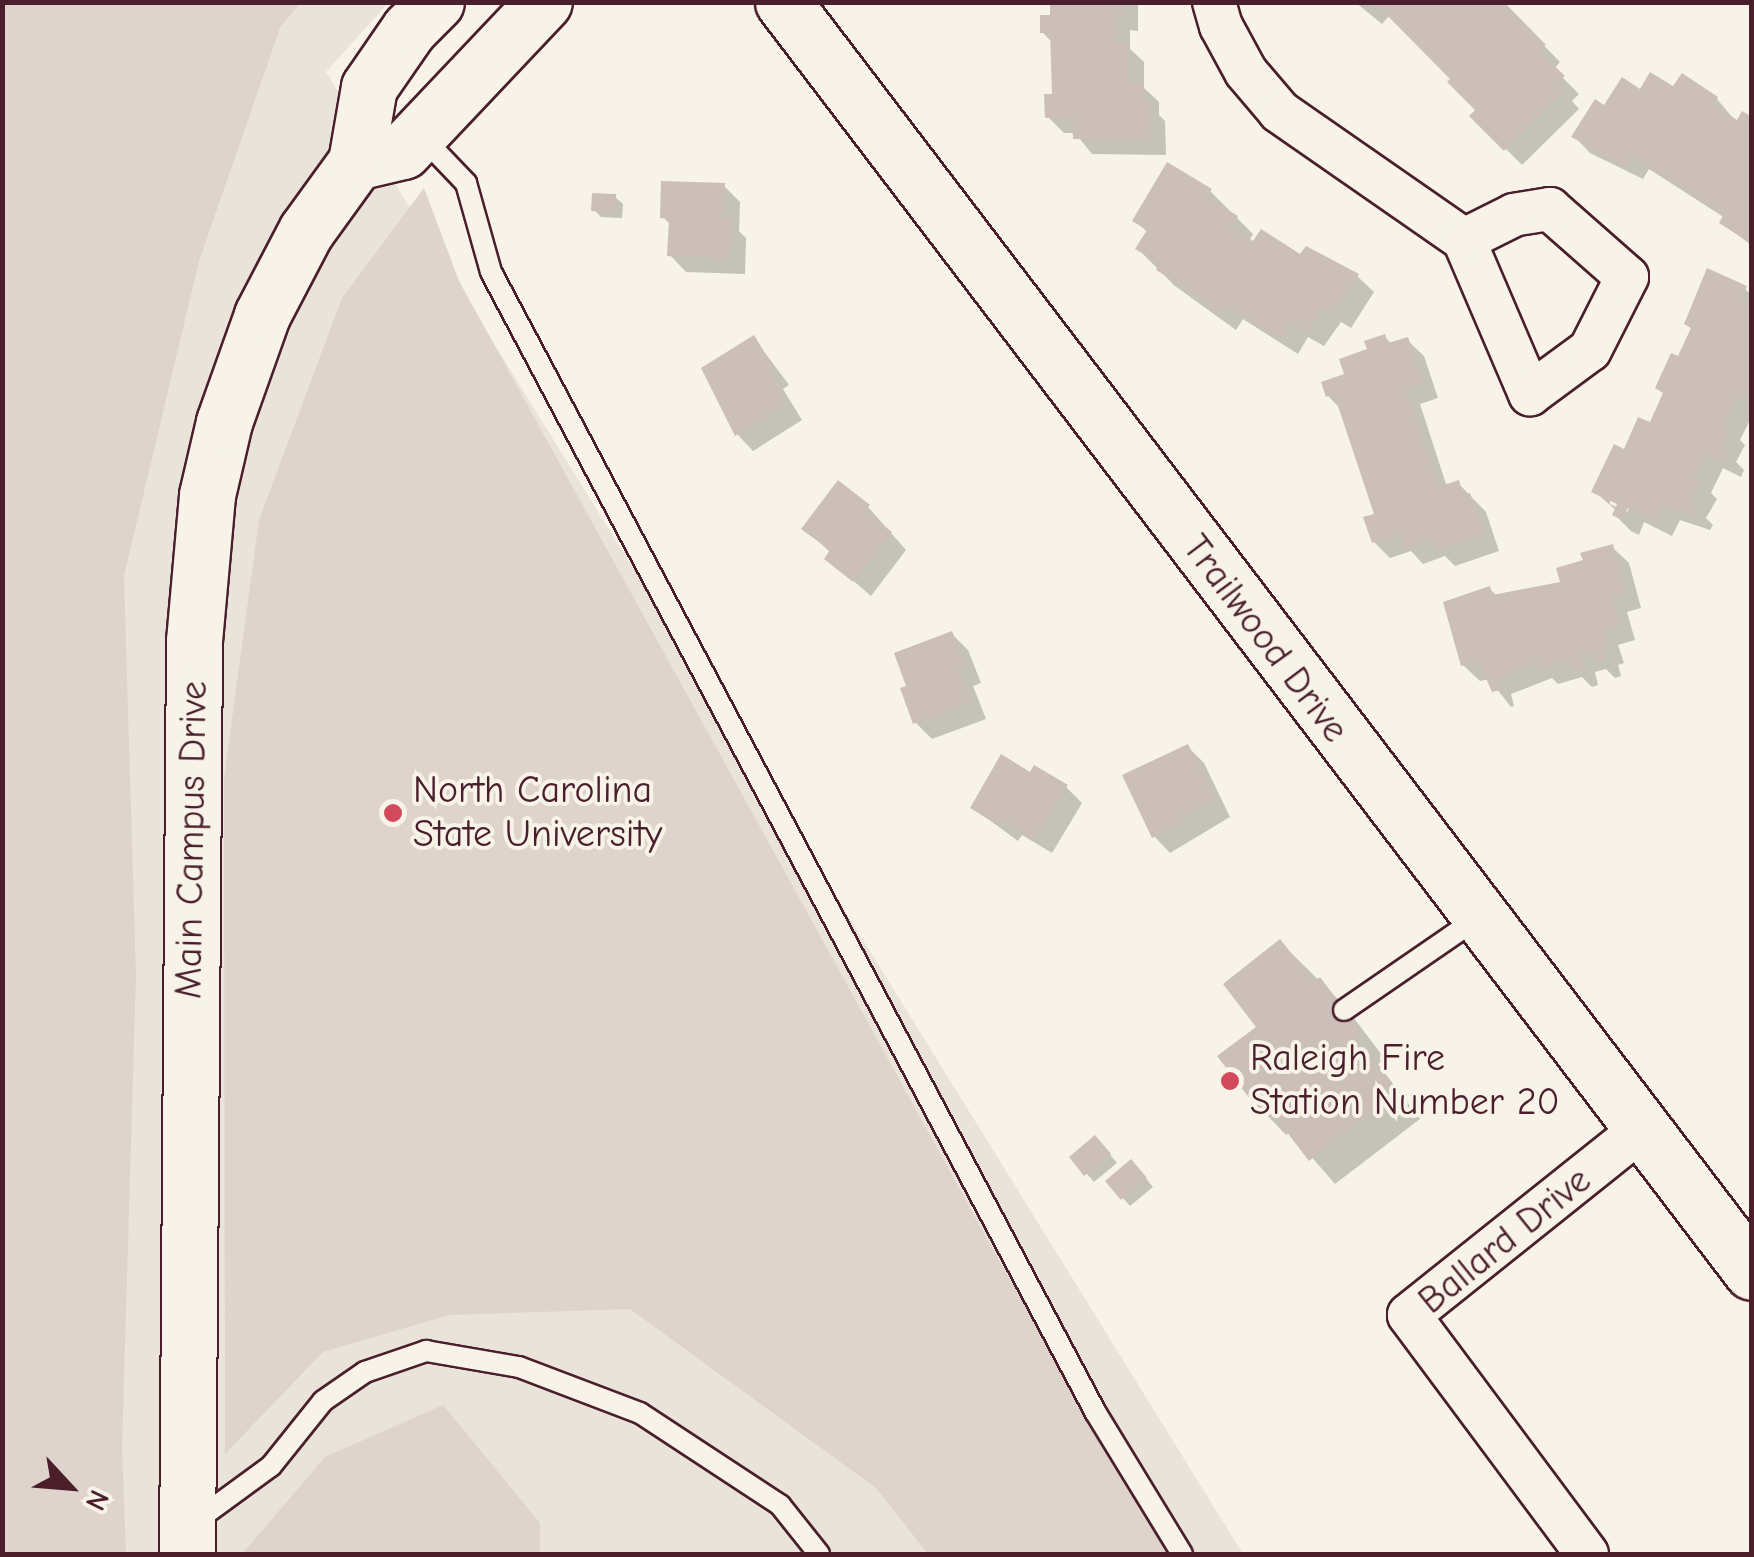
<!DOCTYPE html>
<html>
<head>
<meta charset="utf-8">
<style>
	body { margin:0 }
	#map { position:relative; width:1754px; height:1557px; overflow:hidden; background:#f7f3e8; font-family:"Comic Neue",sans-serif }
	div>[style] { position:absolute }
	.built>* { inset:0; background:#eae3da }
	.green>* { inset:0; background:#ded4cc }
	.shadow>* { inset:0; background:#0003 }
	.building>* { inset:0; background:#ccbfb9 }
	.roads { filter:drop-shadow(2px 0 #4a1f2b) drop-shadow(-2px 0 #4a1f2b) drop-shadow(0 2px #4a1f2b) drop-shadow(0 -2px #4a1f2b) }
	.lane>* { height:20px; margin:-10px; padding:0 10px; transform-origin:10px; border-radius:10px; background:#f7f3e8 }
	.street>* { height:42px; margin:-21px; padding:0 21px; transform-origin:21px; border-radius:21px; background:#f7f3e8 }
	.secondary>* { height:55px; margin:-27.5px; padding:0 27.5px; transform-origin:27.5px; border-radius:27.5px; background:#f7f3e8 }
	.dots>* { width:28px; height:28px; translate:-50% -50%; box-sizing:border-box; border:5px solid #f7f3e8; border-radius:50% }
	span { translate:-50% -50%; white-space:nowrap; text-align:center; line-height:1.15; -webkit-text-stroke:8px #f7f3e8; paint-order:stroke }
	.street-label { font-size:38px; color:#4a1f2b }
	.poi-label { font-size:38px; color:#4a1f2b }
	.left { translate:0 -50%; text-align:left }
	.frame { position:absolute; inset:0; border:5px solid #4a1f2b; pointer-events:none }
	.north { position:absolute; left:20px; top:1437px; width:100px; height:100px; -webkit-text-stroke:8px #f7f3e8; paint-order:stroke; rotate:116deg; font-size:28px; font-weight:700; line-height:40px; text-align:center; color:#4a1f2b }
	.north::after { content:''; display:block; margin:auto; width:35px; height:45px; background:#4a1f2b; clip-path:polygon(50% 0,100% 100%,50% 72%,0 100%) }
</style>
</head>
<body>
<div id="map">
	<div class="built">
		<i style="clip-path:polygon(3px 3px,388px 3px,326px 72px,1243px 1554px,3px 1554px)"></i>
	</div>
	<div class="green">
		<i style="clip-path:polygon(3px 2px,300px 3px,280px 28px,199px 261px,124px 576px,136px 975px,122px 1447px,126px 1554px,3px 1554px)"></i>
		<i style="clip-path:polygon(424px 188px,459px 281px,1006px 1273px,1168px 1554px,928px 1554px,876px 1488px,630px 1309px,449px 1315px,323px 1352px,225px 1454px,224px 778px,259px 520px,342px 298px)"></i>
		<i style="clip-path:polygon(443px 1405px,540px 1523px,540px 1554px,242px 1554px,325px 1457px)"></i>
	</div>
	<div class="shadow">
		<i style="clip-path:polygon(1052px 2px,1138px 2px,1138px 31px,1130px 30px,1130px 49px,1144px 62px,1144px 88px,1159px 102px,1159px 115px,1165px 121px,1166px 155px,1092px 154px,1075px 133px,1064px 133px,1048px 117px,1054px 96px,1053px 43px,1042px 32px,1053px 17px)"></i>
		<i style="clip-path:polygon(1355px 2px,1501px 2px,1560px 62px,1554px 69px,1579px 94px,1572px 101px,1579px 109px,1522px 165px,1473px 116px,1479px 110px,1454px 79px,1390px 15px,1382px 24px)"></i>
		<i style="clip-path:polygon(1674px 90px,1717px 99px,1737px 123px,1752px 120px,1752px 246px,1722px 222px,1725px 218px,1649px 169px,1643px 179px,1590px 153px,1574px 136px,1604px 109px,1641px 93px)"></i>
		<i style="clip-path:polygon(724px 186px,740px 202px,739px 231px,746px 238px,745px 274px,686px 272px,670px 255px,671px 225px,663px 217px)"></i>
		<i style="clip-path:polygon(1210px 191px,1253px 234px,1249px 241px,1357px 276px,1374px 292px,1351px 328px,1341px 322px,1324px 346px,1308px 337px,1298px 354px,1243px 319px,1236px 330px,1175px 286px,1138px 249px,1148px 233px,1135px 220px)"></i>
		<i style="clip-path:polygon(615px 197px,623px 204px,622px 218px,601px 217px,594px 210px)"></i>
		<i style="clip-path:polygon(evenodd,1745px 289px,1752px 295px,1752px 416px,1740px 440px,1745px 445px,1736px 462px,1744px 470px,1741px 477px,1723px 468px,1711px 493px,1717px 499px,1706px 518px,1713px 525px,1710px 530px,1680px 520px,1672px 536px,1644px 522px,1639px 535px,1631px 531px,1615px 515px,1617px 511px,1594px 491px,1651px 426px,1665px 395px,1658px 388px,1679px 359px,1693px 330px,1687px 324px,1745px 289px,1610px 498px,1629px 508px,1627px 512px,1610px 504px,1610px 498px)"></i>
		<i style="clip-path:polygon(1384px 337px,1392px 344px,1407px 340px,1424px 356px,1438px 398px,1420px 404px,1447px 487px,1458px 483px,1486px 512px,1499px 551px,1455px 566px,1445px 556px,1423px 564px,1411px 551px,1390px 558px,1374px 542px,1377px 516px,1341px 409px,1328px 396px)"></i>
		<i style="clip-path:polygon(754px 338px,789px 385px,783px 389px,802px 420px,753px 451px,737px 434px)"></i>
		<i style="clip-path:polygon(868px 507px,906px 550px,871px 596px,827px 558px,831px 553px,804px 528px)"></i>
		<i style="clip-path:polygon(1612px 547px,1629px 563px,1641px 608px,1627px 612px,1635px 640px,1618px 645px,1624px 663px,1618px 665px,1621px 676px,1615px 678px,1606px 669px,1595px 672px,1598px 685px,1592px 687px,1582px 677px,1558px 684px,1552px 678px,1511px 694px,1514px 706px,1511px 707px,1489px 679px,1480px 681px,1463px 665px,1489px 588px,1497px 596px,1563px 584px,1586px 562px)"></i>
		<i style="clip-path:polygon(952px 634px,968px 650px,981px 683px,973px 686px,986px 719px,932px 739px,916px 723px)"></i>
		<i style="clip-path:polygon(1188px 747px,1204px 763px,1230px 817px,1170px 853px,1154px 836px)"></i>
		<i style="clip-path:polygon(1066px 787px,1082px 803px,1052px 853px,1022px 835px,1018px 841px,973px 808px)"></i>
		<i style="clip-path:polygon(1280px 942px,1344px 1005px,1385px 1059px,1378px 1064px,1420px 1119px,1335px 1184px,1290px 1132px,1286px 1135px,1262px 1110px,1259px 1027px)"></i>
		<i style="clip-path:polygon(1103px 1146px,1117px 1163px,1094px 1182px,1072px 1157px)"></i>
		<i style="clip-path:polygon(1139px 1170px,1153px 1187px,1130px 1206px,1123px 1198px)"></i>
	</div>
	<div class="building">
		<i style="clip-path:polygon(1050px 2px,1123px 2px,1123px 15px,1114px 15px,1115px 43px,1128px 43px,1129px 83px,1144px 83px,1144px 102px,1150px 102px,1151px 140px,1073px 139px,1072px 118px,1045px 118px,1044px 94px,1052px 94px,1050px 33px,1040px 33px,1040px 15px,1050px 15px)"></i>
		<i style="clip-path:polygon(1374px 2px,1504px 2px,1546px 45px,1539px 51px,1565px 76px,1557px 83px,1564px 91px,1504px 151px,1469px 116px,1475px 110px,1447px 82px,1450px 79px)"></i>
		<i style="clip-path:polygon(1650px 72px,1673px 86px,1682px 73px,1718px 97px,1714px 105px,1737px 120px,1742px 111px,1752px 117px,1752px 239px,1747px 241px,1719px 223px,1724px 214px,1632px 155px,1626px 165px,1571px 137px,1595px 99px,1604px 105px,1622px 77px,1640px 89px)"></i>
		<i style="clip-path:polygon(1167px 162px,1212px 189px,1207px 197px,1238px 216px,1231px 227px,1253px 241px,1261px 229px,1300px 254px,1306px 246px,1359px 274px,1334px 313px,1324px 307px,1307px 332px,1291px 322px,1281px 339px,1226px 305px,1219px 315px,1208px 308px,1211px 303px,1156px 270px,1160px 263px,1135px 249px,1147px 230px,1132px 221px)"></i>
		<i style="clip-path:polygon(661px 181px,725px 183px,723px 219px,731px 219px,729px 258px,667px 256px,669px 219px,660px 218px)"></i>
		<i style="clip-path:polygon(592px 193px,616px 194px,616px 212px,591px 211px)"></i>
		<i style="clip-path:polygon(1707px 268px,1747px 286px,1741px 299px,1752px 304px,1752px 384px,1743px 401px,1736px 398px,1724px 424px,1730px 427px,1720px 447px,1729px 452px,1724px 462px,1706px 454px,1694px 478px,1702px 481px,1689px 502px,1698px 507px,1694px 515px,1663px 506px,1656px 521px,1628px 508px,1622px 520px,1612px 515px,1617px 504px,1591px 492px,1614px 444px,1624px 449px,1638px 417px,1650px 422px,1663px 393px,1655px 388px,1671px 353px,1678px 356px,1691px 328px,1684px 324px)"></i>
		<i style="clip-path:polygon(1385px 334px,1388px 343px,1408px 337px,1423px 382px,1405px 388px,1438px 487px,1459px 480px,1463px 495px,1470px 493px,1485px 534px,1436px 551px,1432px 539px,1405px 549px,1400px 534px,1372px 543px,1363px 517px,1374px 514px,1334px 394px,1326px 397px,1321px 382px,1344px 374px,1339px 359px,1367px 349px,1364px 341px)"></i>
		<i style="clip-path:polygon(754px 335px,774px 368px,768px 372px,787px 403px,735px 436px,701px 368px)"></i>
		<i style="clip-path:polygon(838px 480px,870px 505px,865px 511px,892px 532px,853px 582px,824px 559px,830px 550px,801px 529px)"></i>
		<i style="clip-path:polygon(1613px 544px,1626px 592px,1613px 596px,1620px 624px,1603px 629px,1609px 647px,1603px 649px,1606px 660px,1596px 663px,1593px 652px,1580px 655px,1584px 669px,1573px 672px,1570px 660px,1539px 669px,1537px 662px,1497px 678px,1500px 690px,1492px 692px,1479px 662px,1461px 666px,1443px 602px,1490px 586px,1492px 595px,1560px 582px,1556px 568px,1583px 560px,1580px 553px)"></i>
		<i style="clip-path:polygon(952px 631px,966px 666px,959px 669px,971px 702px,913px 724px,900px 688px,906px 686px,894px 653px)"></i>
		<i style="clip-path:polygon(1188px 744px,1215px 800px,1183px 816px,1185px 822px,1152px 838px,1122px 775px)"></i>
		<i style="clip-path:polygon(1001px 754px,1030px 772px,1034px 765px,1068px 785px,1035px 839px,1005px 820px,1001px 827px,970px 808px)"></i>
		<i style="clip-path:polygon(1280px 939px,1314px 982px,1320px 977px,1362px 1033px,1355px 1038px,1397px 1093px,1309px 1161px,1267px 1106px,1260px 1112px,1217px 1056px,1256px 1027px,1223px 984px)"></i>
		<i style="clip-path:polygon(1095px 1135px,1111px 1154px,1084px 1176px,1069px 1157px)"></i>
		<i style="clip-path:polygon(1131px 1159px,1147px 1178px,1121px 1200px,1105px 1181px)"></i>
	</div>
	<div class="roads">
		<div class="lane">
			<i style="left:422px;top:137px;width:64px;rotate:46.3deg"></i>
			<i style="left:466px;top:183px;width:92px;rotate:74.3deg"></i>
			<i style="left:491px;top:272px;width:1291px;rotate:62.07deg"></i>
			<i style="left:1096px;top:1413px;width:165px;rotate:58.6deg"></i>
			<i style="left:1344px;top:1010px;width:163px;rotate:-34.5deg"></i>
			<i style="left:193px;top:1523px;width:97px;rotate:-36.2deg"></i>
			<i style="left:271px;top:1466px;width:83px;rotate:-51.3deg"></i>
			<i style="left:323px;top:1401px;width:51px;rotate:-34.6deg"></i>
			<i style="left:365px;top:1372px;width:65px;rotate:-19deg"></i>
			<i style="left:426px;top:1351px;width:94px;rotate:9.8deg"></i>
			<i style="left:519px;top:1367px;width:129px;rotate:20.8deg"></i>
			<i style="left:640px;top:1413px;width:168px;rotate:33.3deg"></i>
			<i style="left:780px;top:1505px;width:63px;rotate:51.5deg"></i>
		</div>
		<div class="street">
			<i style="left:1214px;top:2px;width:25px;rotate:74deg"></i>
			<i style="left:1221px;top:26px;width:52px;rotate:61.5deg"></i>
			<i style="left:1246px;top:72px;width:52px;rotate:49.6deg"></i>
			<i style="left:1280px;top:112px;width:224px;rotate:34.8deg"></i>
			<i style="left:1464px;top:240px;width:168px;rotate:66.8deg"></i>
			<i style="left:1530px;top:394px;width:74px;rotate:-36.3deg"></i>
			<i style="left:1590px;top:350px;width:82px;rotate:-63.1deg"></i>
			<i style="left:1627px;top:277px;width:103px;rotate:-138.6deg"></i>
			<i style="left:1550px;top:209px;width:36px;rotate:171deg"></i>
			<i style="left:1514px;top:215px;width:56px;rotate:153.4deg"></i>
			<i style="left:1587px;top:1554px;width:298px;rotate:-126.7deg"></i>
			<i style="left:1409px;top:1315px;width:297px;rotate:-38.6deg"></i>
		</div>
		<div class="secondary">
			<i style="left:783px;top:2px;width:1597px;rotate:52.66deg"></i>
			<i style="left:356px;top:162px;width:48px;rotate:-13.2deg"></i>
			<i style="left:403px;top:151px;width:205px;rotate:-46.6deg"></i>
			<i style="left:187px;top:1554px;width:913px;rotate:-89.56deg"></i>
			<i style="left:194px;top:641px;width:147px;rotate:-84.9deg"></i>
			<i style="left:207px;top:495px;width:75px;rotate:-76.9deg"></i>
			<i style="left:224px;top:422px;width:114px;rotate:-70.4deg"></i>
			<i style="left:262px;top:315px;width:95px;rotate:-62.4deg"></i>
			<i style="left:306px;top:231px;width:85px;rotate:-54.1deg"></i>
			<i style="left:356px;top:162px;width:76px;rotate:-80.2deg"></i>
			<i style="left:369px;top:87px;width:70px;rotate:-55.4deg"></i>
			<i style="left:409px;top:29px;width:38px;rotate:-45deg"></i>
		</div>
	</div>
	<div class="dots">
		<i style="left:393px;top:813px;background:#d1495b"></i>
		<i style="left:1230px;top:1081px;background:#d1495b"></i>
	</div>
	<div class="street-label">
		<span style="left:1265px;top:639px;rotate:53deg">Trailwood Drive</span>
		<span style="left:192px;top:840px;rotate:-89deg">Main Campus Drive</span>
		<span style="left:1505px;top:1241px;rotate:-39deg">Ballard Drive</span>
	</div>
	<div class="poi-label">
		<span class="left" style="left:413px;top:813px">North Carolina<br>State University</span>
		<span class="left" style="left:1250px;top:1081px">Raleigh Fire<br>Station Number 20</span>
	</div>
	<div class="frame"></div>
	<div class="north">N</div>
</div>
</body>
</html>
